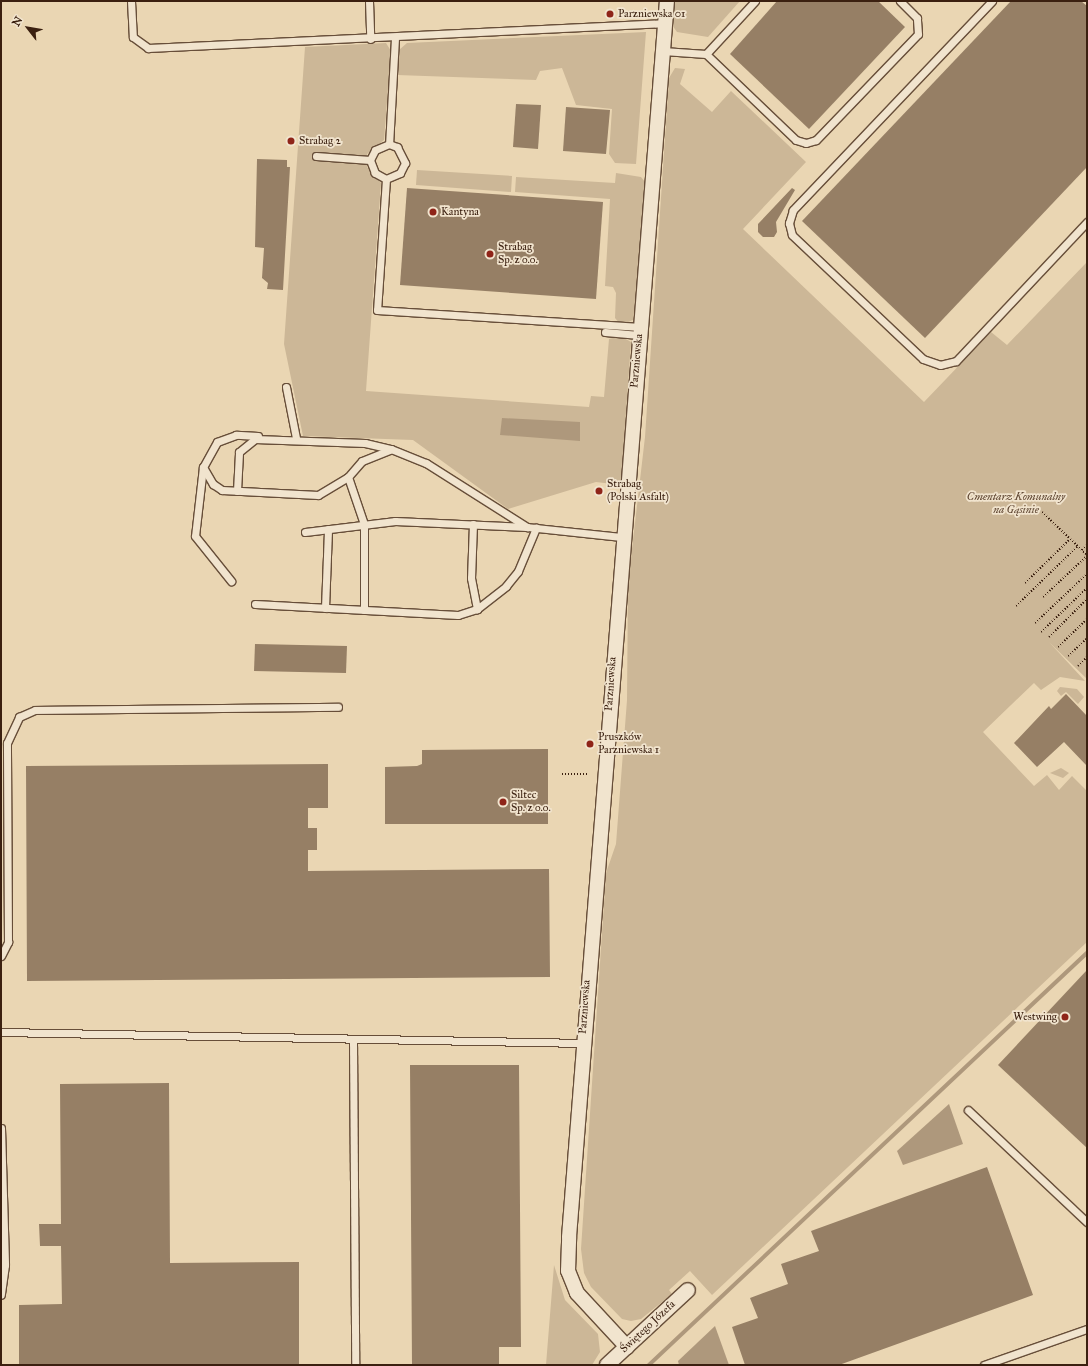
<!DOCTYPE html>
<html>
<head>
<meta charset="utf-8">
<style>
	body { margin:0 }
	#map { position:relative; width:1088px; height:1366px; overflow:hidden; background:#ead6b3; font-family:"IM FELL Great Primer",serif }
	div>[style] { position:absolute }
	.green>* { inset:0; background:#ccb797 }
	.water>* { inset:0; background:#ae987c }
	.stream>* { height:3.5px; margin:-1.75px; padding:0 1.75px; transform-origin:1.75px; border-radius:1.75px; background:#ae987c }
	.building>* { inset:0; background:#967f65 }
	.path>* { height:2px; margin-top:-1px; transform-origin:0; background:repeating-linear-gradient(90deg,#3b2010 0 1px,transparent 0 3px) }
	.roads { filter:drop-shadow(1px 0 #674e39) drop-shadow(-1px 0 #674e39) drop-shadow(0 1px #674e39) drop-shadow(0 -1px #674e39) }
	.service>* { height:7px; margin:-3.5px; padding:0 3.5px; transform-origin:3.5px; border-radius:3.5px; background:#f1e4ce }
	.minor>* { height:14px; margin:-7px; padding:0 7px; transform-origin:7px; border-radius:7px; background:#f1e4ce }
	.dots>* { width:11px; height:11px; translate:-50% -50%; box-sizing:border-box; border:2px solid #f1e4ce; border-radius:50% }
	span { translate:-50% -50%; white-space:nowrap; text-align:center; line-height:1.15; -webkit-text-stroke:3.5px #f1e4ce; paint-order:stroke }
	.poi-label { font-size:11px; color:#3b2010 }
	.left { translate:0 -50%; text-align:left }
	.right { translate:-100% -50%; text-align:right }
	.street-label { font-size:11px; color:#3b2010 }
	.park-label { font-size:11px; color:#5f4632; font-style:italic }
	.frame { position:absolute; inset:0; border:2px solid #3b2010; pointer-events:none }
	.north { position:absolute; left:8px; top:8px; width:40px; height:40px; -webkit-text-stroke:3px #f1e4ce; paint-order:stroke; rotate:301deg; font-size:11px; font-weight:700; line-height:16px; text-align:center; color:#3b2010 }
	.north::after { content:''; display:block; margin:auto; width:14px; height:18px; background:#3b2010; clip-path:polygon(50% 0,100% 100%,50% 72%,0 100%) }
</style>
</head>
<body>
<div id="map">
	<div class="green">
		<i style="clip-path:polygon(672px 1px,740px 1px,708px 37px,677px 32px,672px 25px)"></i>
		<i style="clip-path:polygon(646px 32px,636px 164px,615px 163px,609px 154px,612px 109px,576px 105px,562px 68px,540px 71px,536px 80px,397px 75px,399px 50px,407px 43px)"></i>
		<i style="clip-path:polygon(386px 43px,391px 51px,384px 140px,367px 154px,367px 167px,381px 183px,366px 391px,589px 407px,591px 396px,604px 397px,609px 339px,621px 336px,631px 342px,621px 485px,596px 482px,508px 509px,413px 440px,303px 436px,284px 344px,305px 47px)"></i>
		<i style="clip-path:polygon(675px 68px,685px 69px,680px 84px,712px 112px,731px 91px,806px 162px,743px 229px,924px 402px,991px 332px,1007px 345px,1087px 262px,1087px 679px,1049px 642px,1085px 681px,1060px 677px,1041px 690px,1034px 683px,983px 732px,1034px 786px,1047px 775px,1059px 790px,1072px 776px,1087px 791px,1087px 942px,712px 1295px,690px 1271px,669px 1290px,672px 1294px,641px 1319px,631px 1321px,622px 1319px,591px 1287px,584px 1273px,581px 1249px,606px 873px,616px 844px,627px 700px,628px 583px,645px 437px,669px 78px)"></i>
		<i style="clip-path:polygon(417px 170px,512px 176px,511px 192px,416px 185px)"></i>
		<i style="clip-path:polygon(616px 173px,641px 177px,645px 182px,635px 319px,621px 325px,615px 318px,616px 293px,613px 287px,605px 286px,610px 199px,515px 192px,516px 177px,615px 183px)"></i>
		<i style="clip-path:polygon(1060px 687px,1077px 689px,1084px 697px,1078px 704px,1066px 692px,1061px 696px,1057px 691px)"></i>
		<i style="clip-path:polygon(1061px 768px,1069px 773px,1063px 778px,1050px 773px)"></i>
		<i style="clip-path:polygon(554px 1265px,565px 1300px,598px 1334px,600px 1352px,592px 1365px,546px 1365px)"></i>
	</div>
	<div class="water">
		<i style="clip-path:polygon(502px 418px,580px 422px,580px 441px,500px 435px)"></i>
		<i style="clip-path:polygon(949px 1104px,963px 1144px,903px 1165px,897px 1151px)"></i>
		<i style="clip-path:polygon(715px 1326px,729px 1365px,679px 1365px,678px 1361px)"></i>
	</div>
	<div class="stream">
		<i style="left:649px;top:1365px;width:601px;rotate:-43.25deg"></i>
	</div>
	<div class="building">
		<i style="clip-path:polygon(777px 1px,878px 1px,905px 27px,809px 129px,730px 54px)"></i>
		<i style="clip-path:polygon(1011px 1px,1081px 1px,1087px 6px,1087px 167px,925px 338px,802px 221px)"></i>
		<i style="clip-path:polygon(516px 104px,541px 105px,538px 149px,513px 147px)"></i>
		<i style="clip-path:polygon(566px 107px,610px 110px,606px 154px,563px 151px)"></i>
		<i style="clip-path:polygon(257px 159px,287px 160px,287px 167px,290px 167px,283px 290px,267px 289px,268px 283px,262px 278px,264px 248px,255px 247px)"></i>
		<i style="clip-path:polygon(407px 188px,603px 202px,596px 299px,400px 285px)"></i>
		<i style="clip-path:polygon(792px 188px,795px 190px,776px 222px,777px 232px,774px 237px,763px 237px,758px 232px,758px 224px)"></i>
		<i style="clip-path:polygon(255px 644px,347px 646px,346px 673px,254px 671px)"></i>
		<i style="clip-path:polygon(1066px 694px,1087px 716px,1087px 766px,1064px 742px,1037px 767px,1014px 743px,1049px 706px,1051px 709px)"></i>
		<i style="clip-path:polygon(548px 749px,548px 824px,385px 824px,385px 767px,417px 766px,422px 764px,422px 750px)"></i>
		<i style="clip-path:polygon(328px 764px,328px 808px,308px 808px,308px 828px,317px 828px,317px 850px,308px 850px,308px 871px,549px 869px,550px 977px,27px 981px,26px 766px)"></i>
		<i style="clip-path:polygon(1087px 970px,1087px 1148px,998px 1065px)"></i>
		<i style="clip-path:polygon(410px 1065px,519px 1065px,521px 1347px,499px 1347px,499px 1365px,412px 1365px)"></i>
		<i style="clip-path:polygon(169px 1083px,170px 1263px,299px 1262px,299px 1365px,19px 1365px,19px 1305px,62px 1304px,61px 1246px,40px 1246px,39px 1224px,61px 1224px,60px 1084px)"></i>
		<i style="clip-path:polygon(987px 1167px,1033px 1295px,839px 1365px,745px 1365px,732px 1327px,758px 1318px,750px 1298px,788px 1284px,781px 1264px,819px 1251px,811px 1231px)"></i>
	</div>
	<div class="path">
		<i style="left:1042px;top:512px;width:62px;rotate:43.7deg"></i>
		<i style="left:1082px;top:550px;width:7px;rotate:-45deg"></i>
		<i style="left:1025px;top:583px;width:63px;rotate:-44.4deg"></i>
		<i style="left:1043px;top:597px;width:60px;rotate:-43deg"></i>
		<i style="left:1016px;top:606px;width:86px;rotate:-44.1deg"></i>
		<i style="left:1035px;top:623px;width:71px;rotate:-43.3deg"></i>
		<i style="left:1041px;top:632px;width:64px;rotate:-43.7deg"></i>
		<i style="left:1049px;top:637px;width:54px;rotate:-45deg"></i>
		<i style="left:1058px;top:647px;width:40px;rotate:-44deg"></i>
		<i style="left:1068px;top:656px;width:26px;rotate:-43deg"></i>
		<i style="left:1078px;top:666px;width:13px;rotate:-45deg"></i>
		<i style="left:562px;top:774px;width:27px"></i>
	</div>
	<div class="roads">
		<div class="service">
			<i style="left:131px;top:1px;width:36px;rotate:87deg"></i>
			<i style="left:133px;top:37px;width:19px;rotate:36deg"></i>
			<i style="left:148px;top:48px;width:519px;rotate:-2.76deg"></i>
			<i style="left:369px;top:1px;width:38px;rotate:88deg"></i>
			<i style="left:992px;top:1px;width:289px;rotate:133.6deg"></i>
			<i style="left:793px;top:210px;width:14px;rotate:107deg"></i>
			<i style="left:789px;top:223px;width:12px;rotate:76deg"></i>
			<i style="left:792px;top:235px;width:180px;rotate:43.4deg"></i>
			<i style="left:923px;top:359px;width:18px;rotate:19deg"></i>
			<i style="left:940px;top:365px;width:16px;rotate:-14deg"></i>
			<i style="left:956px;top:361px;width:191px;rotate:-46.7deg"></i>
			<i style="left:395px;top:38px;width:106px;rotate:93.2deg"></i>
			<i style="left:389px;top:144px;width:9px;rotate:21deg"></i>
			<i style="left:397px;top:147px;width:18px;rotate:63deg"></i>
			<i style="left:405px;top:163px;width:11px;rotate:117deg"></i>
			<i style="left:400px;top:173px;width:15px;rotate:157deg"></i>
			<i style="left:386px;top:179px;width:131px;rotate:93.9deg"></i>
			<i style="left:377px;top:310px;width:264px;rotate:3.7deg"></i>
			<i style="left:663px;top:51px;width:43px;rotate:4deg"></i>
			<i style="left:706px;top:54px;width:124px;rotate:43.7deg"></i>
			<i style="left:796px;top:140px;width:10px;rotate:17deg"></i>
			<i style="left:806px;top:143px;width:10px;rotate:-17deg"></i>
			<i style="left:816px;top:140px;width:147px;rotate:-46.1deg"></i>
			<i style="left:918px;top:34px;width:16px;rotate:-94deg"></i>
			<i style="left:917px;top:18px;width:24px;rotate:-135deg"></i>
			<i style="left:706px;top:54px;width:72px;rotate:-47.2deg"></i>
			<i style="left:316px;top:156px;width:54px;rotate:4.2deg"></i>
			<i style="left:386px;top:179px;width:13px;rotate:-151deg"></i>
			<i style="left:375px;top:173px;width:14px;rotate:-111deg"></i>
			<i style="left:370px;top:160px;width:11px;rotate:-63deg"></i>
			<i style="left:375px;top:150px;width:15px;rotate:-23deg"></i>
			<i style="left:605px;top:332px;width:34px;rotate:5deg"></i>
			<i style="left:286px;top:387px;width:52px;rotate:78.9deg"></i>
			<i style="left:258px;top:436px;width:22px;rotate:-177deg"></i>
			<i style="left:236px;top:435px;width:20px;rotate:160deg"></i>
			<i style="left:217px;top:442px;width:29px;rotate:119deg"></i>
			<i style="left:203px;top:467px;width:20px;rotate:60deg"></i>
			<i style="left:213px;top:484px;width:11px;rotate:34deg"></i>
			<i style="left:222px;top:490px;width:96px;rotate:3deg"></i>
			<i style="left:318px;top:495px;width:35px;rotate:-31deg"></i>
			<i style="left:348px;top:477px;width:21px;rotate:-49deg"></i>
			<i style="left:362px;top:461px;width:31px;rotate:-22deg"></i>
			<i style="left:203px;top:467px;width:69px;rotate:96.6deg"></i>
			<i style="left:195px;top:536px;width:58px;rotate:51.3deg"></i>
			<i style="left:348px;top:477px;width:50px;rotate:71.2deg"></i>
			<i style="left:364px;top:524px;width:86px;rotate:90deg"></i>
			<i style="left:237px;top:491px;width:39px;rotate:-87deg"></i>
			<i style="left:239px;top:452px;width:21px;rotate:-39deg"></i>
			<i style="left:255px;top:439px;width:110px;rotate:2.1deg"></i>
			<i style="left:365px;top:443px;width:27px;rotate:13deg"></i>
			<i style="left:391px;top:449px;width:38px;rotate:22deg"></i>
			<i style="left:426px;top:463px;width:120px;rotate:32.4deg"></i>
			<i style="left:473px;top:524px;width:54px;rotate:92.1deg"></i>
			<i style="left:471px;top:578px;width:32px;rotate:79deg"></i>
			<i style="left:305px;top:532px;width:91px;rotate:-7deg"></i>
			<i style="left:395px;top:521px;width:132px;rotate:2.6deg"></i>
			<i style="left:527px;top:527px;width:96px;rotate:6deg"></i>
			<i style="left:255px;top:604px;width:203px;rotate:3.1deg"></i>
			<i style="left:458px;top:615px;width:20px;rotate:-18deg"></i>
			<i style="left:477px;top:609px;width:37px;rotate:-38deg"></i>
			<i style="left:506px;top:586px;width:19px;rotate:-51deg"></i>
			<i style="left:518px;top:571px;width:47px;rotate:-67.3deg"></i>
			<i style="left:325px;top:608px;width:79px;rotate:-87.8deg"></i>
			<i style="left:1px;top:956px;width:16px;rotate:-63deg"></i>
			<i style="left:8px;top:942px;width:199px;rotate:-90.3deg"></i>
			<i style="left:7px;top:743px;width:29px;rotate:-65deg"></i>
			<i style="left:19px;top:717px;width:17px;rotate:-24deg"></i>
			<i style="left:35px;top:710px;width:303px;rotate:-0.6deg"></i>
			<i style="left:1px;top:1032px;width:581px;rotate:1.08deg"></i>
			<i style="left:353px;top:1041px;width:324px;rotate:89.6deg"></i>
			<i style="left:968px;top:1110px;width:163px;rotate:43.3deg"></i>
			<i style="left:1px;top:1128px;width:137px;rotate:88.3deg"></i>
			<i style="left:5px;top:1265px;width:30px;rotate:98deg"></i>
			<i style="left:984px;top:1365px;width:109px;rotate:-19.3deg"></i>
		</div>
		<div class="minor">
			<i style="left:627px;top:1347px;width:74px;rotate:-132.8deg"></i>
			<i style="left:577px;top:1293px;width:24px;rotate:-112deg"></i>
			<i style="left:568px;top:1271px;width:34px;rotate:-88deg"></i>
			<i style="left:569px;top:1237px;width:1240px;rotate:-85.47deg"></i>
			<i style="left:607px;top:1365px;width:110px;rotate:-42.8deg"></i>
		</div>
	</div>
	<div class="dots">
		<i style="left:610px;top:14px;background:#8f2418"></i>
		<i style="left:291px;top:141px;background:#8f2418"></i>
		<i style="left:433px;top:212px;background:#8f2418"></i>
		<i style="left:490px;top:254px;background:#8f2418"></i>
		<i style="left:599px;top:491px;background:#8f2418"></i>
		<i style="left:590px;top:744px;background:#8f2418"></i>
		<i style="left:503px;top:802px;background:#8f2418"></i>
		<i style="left:1065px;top:1017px;background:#8f2418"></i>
	</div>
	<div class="poi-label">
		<span class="left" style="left:618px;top:14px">Parzniewska 01</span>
		<span class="left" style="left:299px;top:141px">Strabag 2</span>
		<span class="left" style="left:441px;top:212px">Kantyna</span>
		<span class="left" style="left:498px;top:254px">Strabag<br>Sp. z o.o.</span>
		<span class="left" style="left:607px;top:491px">Strabag<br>(Polski Asfalt)</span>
		<span class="left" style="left:598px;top:744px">Pruszków<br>Parzniewska 1</span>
		<span class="left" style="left:511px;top:802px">Siltec<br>Sp. z o.o.</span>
		<span class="right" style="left:1057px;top:1017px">Westwing</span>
	</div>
	<div class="street-label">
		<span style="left:637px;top:361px;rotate:-85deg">Parzniewska</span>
		<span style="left:611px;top:684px;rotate:-86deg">Parzniewska</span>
		<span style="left:585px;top:1007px;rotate:-86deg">Parzniewska</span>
		<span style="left:648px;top:1327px;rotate:-43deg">Świętego Józefa</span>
	</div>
	<div class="park-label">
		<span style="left:1016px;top:504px">Cmentarz Komunalny<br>na Gąsinie</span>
	</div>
	<div class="frame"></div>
	<div class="north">N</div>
</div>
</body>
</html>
